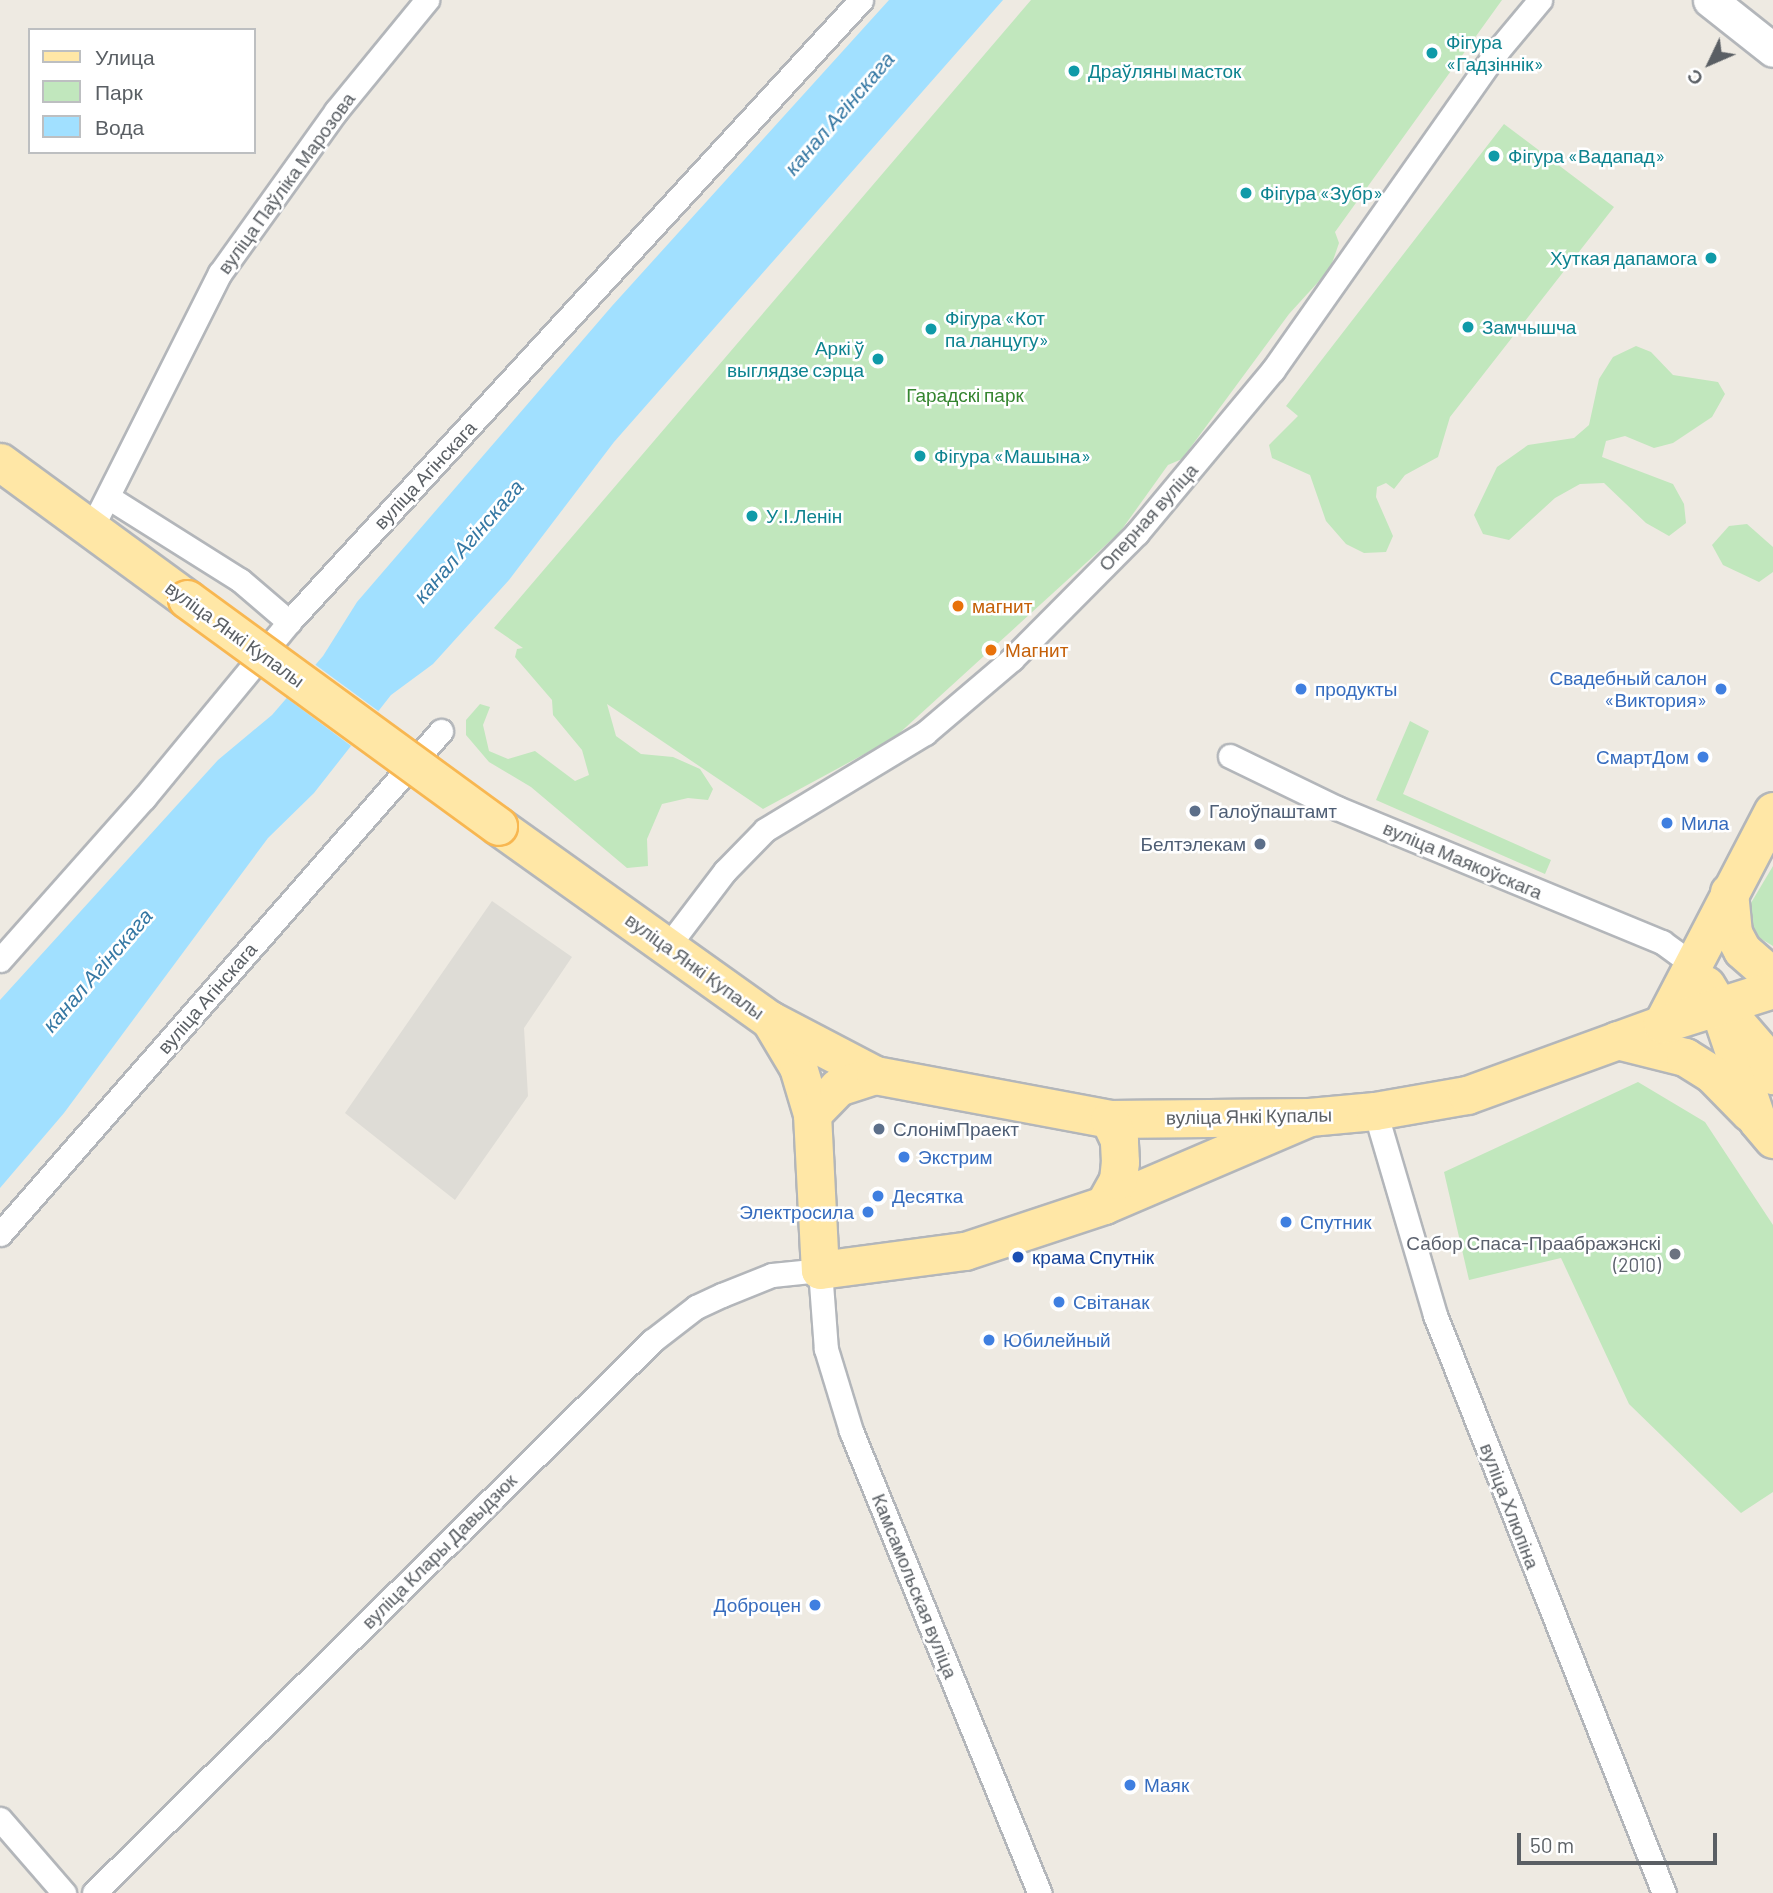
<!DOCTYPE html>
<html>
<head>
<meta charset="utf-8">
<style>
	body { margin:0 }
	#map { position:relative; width:1773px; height:1893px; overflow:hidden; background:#eeeae2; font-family:Barlow,sans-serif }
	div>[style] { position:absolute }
	.industrial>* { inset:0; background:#dedcd6 }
	.green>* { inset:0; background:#c1e7bd }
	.water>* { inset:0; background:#a1e0ff }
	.pier>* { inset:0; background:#eeeae2 }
	.roads { filter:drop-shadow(2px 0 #b3b6ba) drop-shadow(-2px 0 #b3b6ba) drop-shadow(0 2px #b3b6ba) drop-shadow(0 -2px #b3b6ba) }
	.street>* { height:23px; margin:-11.5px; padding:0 11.5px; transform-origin:11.5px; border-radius:11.5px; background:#fff }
	.secondary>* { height:33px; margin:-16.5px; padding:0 16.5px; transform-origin:16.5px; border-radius:16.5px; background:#fff }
	.primary>* { height:37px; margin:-18.5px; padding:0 18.5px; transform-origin:18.5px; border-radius:18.5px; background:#ffe7a6 }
	.bridges { filter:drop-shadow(2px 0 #f8b751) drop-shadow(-2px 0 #f8b751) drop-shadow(0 2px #f8b751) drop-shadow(0 -2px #f8b751) }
	.primary-bridge>* { height:37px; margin:-18.5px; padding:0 18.5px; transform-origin:18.5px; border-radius:18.5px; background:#ffe7a6 }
	.dots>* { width:19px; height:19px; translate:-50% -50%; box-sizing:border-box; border:4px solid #fff; border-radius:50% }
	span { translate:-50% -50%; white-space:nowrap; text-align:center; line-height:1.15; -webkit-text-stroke:5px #fff; paint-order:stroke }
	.culture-label { font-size:19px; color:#0d838f }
	.left { translate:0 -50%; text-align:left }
	.right { translate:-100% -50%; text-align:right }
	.street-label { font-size:19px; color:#5a5f64 }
	.park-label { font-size:19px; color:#358530 }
	.food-label { font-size:19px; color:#c56008 }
	.shop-label { font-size:19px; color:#366cbe }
	.service-label { font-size:19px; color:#4e5e75 }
	.worship-label { font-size:19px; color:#5b616d }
	.transit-label { font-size:19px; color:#164399 }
	.water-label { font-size:21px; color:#3477a3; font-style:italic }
	.legend { position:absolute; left:28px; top:28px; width:228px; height:126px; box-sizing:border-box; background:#fff; border:2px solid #bdbfc1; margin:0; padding:9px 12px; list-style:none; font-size:21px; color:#5a5f64 }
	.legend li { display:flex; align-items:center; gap:14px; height:35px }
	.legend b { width:35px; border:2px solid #bdbfc1 }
	.north { position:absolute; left:1675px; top:28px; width:70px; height:70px; -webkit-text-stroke:5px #fff; paint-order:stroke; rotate:226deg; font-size:19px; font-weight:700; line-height:28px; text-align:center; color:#5a5f64 }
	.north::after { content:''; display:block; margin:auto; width:24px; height:32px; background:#5a5f64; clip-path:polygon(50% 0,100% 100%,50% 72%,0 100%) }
	.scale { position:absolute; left:1517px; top:1833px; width:200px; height:32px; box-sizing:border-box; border:4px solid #5a5f64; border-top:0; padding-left:9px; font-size:21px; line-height:24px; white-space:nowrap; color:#5a5f64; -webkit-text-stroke:5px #fff; paint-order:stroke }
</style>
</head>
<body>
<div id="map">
	<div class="industrial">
		<i style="clip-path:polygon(492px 901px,572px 957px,524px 1028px,528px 1096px,455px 1200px,345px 1113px)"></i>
	</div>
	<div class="green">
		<i style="clip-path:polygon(1031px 0,1502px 0,1335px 232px,1339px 243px,1330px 269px,1289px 314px,1182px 459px,1168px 465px,1120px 532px,894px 738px,763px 809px,607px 704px,616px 736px,641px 754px,673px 757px,700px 769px,713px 789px,708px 800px,688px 798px,662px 804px,647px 839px,648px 866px,627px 868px,531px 787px,489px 762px,466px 735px,466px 720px,480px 704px,490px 707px,483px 725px,489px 751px,508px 759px,535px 751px,575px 781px,589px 775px,582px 750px,553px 715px,552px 700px,515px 657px,517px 649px,523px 648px,494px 628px)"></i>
		<i style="clip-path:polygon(1504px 124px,1614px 207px,1450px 417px,1438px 457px,1405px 475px,1394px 489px,1386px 483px,1377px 487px,1376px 497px,1393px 536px,1386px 552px,1364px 553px,1346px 544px,1326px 521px,1310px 475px,1272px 458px,1269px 445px,1298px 416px,1286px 406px)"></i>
		<i style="clip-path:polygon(1636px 346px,1651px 352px,1673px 375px,1718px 382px,1725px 394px,1712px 417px,1673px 443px,1654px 448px,1625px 436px,1606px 441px,1602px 457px,1673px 484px,1684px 504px,1686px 523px,1669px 536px,1646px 523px,1604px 483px,1580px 484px,1555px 498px,1509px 540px,1483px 534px,1474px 515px,1497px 467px,1528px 445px,1574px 438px,1589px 425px,1599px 379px,1613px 357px)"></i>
		<i style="clip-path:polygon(1747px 524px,1773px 547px,1773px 572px,1759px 582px,1723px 565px,1712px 545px,1729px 526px)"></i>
		<i style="clip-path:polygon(1410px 721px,1429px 731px,1403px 794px,1551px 860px,1545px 874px,1376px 800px)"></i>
		<i style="clip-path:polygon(1773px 866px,1773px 946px,1758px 937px,1745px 913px)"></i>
		<i style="clip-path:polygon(1638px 1082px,1705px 1122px,1773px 1225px,1773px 1492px,1741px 1513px,1629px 1404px,1561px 1258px,1469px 1280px,1444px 1172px)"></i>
	</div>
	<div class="water">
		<i style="clip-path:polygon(889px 0,1003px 0,614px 442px,509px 580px,433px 664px,391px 695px,314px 793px,268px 838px,64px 1113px,0 1188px,0 1000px,218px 760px,272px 715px,323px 656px,357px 602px,612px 306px)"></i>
	</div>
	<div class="pier">
		<i style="clip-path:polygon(313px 663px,381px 713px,354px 748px,284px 696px)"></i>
	</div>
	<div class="roads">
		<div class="street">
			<i style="left:108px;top:497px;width:156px;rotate:32.2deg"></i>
			<i style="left:240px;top:580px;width:65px;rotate:40.6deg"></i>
			<i style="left:91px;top:529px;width:287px;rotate:-63.3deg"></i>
			<i style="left:220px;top:273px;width:199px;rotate:-54.4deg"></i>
			<i style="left:336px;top:111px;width:144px;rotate:-50.7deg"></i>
			<i style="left:1230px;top:756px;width:119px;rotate:25.9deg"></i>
			<i style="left:1337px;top:808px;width:352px;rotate:22.4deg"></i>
			<i style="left:1662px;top:942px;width:41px;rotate:36deg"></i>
			<i style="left:668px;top:946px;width:94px;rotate:-52.8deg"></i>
			<i style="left:725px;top:871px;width:57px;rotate:-45.7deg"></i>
			<i style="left:765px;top:830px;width:187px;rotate:-31.2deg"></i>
			<i style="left:925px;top:733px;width:114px;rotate:-40.4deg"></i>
			<i style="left:1012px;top:659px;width:177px;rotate:-45.2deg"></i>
			<i style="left:1137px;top:533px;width:212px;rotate:-50.2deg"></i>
			<i style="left:1273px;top:370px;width:393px;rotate:-54.9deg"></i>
			<i style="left:1499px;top:49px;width:64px;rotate:-50.1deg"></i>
			<i style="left:0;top:960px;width:217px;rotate:-48.4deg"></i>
			<i style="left:144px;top:798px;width:228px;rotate:-50.5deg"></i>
			<i style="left:289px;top:622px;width:845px;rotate:-47.4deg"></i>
			<i style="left:1375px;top:1111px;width:213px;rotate:73.6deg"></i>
			<i style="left:1435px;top:1315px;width:622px;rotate:68.39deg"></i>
			<i style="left:0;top:1234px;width:669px;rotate:-48.76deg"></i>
			<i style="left:0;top:1819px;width:98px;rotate:49.1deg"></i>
			<i style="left:94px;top:1893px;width:785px;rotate:-44.69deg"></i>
			<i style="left:652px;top:1341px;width:56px;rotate:-37.7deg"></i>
			<i style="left:696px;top:1307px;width:29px;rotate:-25deg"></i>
			<i style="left:722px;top:1295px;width:54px;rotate:-21.8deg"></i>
			<i style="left:772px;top:1275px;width:48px;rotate:-5.9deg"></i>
			<i style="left:820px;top:1270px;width:79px;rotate:85.7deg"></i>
			<i style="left:826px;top:1349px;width:86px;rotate:73deg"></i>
			<i style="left:851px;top:1431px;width:499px;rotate:67.8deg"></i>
		</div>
		<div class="secondary">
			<i style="left:1710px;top:0;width:80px;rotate:38.4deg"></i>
		</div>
		<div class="primary">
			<i style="left:0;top:462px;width:232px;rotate:36.2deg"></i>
			<i style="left:498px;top:826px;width:334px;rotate:35.5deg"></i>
			<i style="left:770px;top:1020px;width:55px;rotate:59.2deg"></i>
			<i style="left:798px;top:1067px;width:49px;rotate:73.4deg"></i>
			<i style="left:812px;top:1114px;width:156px;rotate:87.1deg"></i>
			<i style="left:820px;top:1270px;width:146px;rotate:-7.5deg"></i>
			<i style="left:965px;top:1251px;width:146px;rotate:-18.3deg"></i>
			<i style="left:1104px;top:1205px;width:223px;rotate:-23.2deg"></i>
			<i style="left:1729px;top:892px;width:41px;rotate:84.4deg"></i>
			<i style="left:1733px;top:933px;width:19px;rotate:62deg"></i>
			<i style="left:1742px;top:950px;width:41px;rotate:41.1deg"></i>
			<i style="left:1706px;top:985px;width:23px;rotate:59deg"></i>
			<i style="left:1718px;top:1005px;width:121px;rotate:71.3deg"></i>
			<i style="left:1757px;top:1120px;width:25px;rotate:50deg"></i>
			<i style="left:1727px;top:1012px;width:58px;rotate:49.2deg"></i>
			<i style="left:1765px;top:1056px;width:21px;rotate:67deg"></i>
			<i style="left:770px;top:1020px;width:119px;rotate:27.6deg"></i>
			<i style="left:1662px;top:1024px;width:240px;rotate:-62.5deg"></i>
			<i style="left:1617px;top:1040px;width:70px;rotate:14deg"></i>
			<i style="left:1685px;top:1057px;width:32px;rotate:32deg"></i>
			<i style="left:1712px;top:1074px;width:54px;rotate:45.7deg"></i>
			<i style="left:812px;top:1114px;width:37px;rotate:-46deg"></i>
			<i style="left:838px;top:1087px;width:39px;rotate:-18deg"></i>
			<i style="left:875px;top:1075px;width:238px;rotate:10.6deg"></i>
			<i style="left:1109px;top:1119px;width:200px;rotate:-0.6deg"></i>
			<i style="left:1309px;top:1117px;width:66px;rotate:-5.2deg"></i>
			<i style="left:1375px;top:1111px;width:93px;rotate:-9.9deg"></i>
			<i style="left:1467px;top:1095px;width:208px;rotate:-20deg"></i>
			<i style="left:1662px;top:1024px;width:116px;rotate:-17.5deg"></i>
			<i style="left:1104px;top:1205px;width:29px;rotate:-61deg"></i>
			<i style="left:1118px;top:1180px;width:18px;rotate:-84deg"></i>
			<i style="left:1120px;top:1162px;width:22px;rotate:-93deg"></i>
			<i style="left:1119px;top:1140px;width:23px;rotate:-115deg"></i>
		</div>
	</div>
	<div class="bridges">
		<div class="primary-bridge">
			<i style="left:187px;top:599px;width:385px;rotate:36.1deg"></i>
		</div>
	</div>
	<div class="dots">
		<i style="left:1432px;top:53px;background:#0f9aa8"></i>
		<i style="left:1074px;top:71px;background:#0f9aa8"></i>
		<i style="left:1494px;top:156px;background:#0f9aa8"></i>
		<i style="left:1246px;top:193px;background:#0f9aa8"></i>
		<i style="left:1711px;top:258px;background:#0f9aa8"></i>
		<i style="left:1468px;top:327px;background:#0f9aa8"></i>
		<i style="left:931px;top:329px;background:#0f9aa8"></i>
		<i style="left:878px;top:359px;background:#0f9aa8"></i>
		<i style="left:920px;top:456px;background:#0f9aa8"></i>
		<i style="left:752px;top:516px;background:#0f9aa8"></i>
		<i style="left:958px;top:606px;background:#e8710a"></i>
		<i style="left:991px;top:650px;background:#e8710a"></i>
		<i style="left:1301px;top:689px;background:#3f7fe0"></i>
		<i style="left:1721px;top:689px;background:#3f7fe0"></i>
		<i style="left:1703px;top:757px;background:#3f7fe0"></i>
		<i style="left:1195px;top:811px;background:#5c6f8a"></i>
		<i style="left:1667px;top:823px;background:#3f7fe0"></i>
		<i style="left:1260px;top:844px;background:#5c6f8a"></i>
		<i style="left:879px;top:1129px;background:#5c6f8a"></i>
		<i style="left:904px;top:1157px;background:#3f7fe0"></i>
		<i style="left:878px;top:1196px;background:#3f7fe0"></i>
		<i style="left:868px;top:1212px;background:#3f7fe0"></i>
		<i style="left:1286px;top:1222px;background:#3f7fe0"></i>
		<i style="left:1675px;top:1254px;background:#6b7280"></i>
		<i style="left:1018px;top:1257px;background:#1a4fb4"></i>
		<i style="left:1059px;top:1302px;background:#3f7fe0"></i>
		<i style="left:989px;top:1340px;background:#3f7fe0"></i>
		<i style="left:815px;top:1605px;background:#3f7fe0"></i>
		<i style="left:1130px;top:1785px;background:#3f7fe0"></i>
	</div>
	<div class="culture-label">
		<span class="left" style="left:1446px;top:53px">Фігура<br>«Гадзіннік»</span>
		<span class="left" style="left:1088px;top:71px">Драўляны масток</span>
		<span class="left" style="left:1508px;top:156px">Фігура «Вадапад»</span>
		<span class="left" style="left:1260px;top:193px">Фігура «Зубр»</span>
		<span class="right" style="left:1697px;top:258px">Хуткая дапамога</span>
		<span class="left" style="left:945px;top:329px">Фігура «Кот<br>па ланцугу»</span>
		<span class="left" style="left:1482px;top:327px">Замчышча</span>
		<span class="right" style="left:864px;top:359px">Аркі ў<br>выглядзе сэрца</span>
		<span class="left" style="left:934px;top:456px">Фігура «Машына»</span>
		<span class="left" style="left:766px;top:516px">У.І.Ленін</span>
	</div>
	<div class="street-label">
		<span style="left:286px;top:183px;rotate:-54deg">вуліца Паўліка Марозова</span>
		<span style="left:425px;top:475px;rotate:-47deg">вуліца Агінскага</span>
		<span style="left:1148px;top:517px;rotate:-48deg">Оперная вуліца</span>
		<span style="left:235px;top:634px;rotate:36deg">вуліца Янкі Купалы</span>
		<span style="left:1463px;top:860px;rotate:23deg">вуліца Маякоўскага</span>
		<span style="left:695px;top:966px;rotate:36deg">вуліца Янкі Купалы</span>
		<span style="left:207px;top:998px;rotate:-49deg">вуліца Агінскага</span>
		<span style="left:1249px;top:1116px;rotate:-1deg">вуліца Янкі Купалы</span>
		<span style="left:1510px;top:1506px;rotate:69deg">вуліца Хлюпіна</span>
		<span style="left:439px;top:1551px;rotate:-45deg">вуліца Клары Давыдзюк</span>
		<span style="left:915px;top:1586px;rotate:68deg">Камсамольская вуліца</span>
	</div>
	<div class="park-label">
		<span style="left:965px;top:395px">Гарадскі парк</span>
	</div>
	<div class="food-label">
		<span class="left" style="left:972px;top:606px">магнит</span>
		<span class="left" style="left:1005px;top:650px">Магнит</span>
	</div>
	<div class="shop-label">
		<span class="right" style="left:1707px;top:689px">Свадебный салон<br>«Виктория»</span>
		<span class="left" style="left:1315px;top:689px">продукты</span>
		<span class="right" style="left:1689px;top:757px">СмартДом</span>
		<span class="left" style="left:1681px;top:823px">Мила</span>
		<span class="left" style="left:918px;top:1157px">Экстрим</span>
		<span class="left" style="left:892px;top:1196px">Десятка</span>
		<span class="right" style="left:854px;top:1212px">Электросила</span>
		<span class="left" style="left:1300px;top:1222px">Спутник</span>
		<span class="left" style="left:1073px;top:1302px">Світанак</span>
		<span class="left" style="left:1003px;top:1340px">Юбилейный</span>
		<span class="right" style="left:801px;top:1605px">Доброцен</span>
		<span class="left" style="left:1144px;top:1785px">Маяк</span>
	</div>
	<div class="service-label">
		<span class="left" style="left:1209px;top:811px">Галоўпаштамт</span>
		<span class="right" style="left:1246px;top:844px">Белтэлекам</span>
		<span class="left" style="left:893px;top:1129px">СлонімПраект</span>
	</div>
	<div class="worship-label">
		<span class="right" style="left:1661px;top:1254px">Сабор Спаса-Праабражэнскі<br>(2010)</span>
	</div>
	<div class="transit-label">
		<span class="left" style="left:1032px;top:1257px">крама Спутнік</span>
	</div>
	<div class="water-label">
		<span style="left:839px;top:113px;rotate:-49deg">канал Агінскага</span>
		<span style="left:468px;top:541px;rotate:-49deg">канал Агінскага</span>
		<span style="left:97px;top:970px;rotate:-49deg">канал Агінскага</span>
	</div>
	<ul class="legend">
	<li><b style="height:9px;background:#ffe7a6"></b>Улица</li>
	<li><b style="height:19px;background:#c1e7bd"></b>Парк</li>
	<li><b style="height:19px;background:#a1e0ff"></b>Вода</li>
	</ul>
	<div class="north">С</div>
	<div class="scale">50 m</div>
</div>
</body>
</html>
